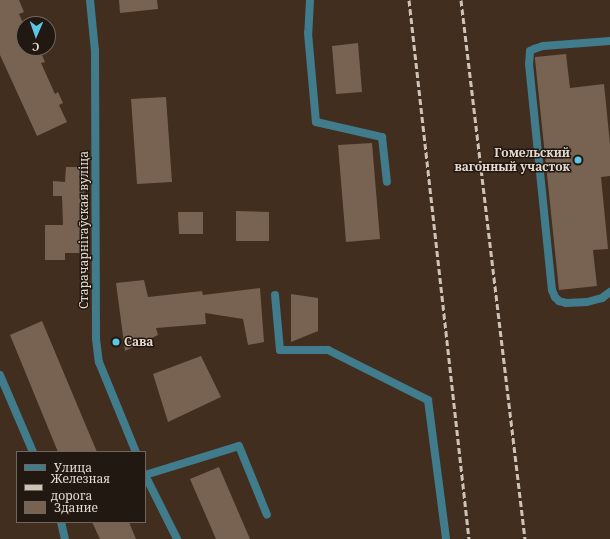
<!DOCTYPE html>
<html>
<head>
<meta charset="utf-8">
<style>
	body { margin:0 }
	#map { position:relative; width:610px; height:539px; overflow:hidden; background:#412e1f; font-family:"Noto Serif",serif }
	div>[style] { position:absolute }
	.building>* { inset:0; background:#786252 }
	.lane>* { height:8px; margin:-4px; padding:0 4px; transform-origin:4px; border-radius:4px; background:#417c8c }
	.street>* { height:8px; margin:-4px; padding:0 4px; transform-origin:4px; border-radius:4px; background:#417c8c }
	.rail>* { height:3px; margin-top:-1.5px; transform-origin:0; background:repeating-linear-gradient(90deg,#cfc2b7 0 6px,transparent 0 9px) }
	.dots>* { width:11px; height:11px; translate:-50% -50%; box-sizing:border-box; border:2px solid #211812; border-radius:50% }
	span { translate:-50% -50%; white-space:nowrap; text-align:center; line-height:1.15; -webkit-text-stroke:3px #211812; paint-order:stroke }
	.poi-label { font-size:12px; color:#e6dad0; font-weight:700 }
	.right { translate:-100% -50%; text-align:right }
	.left { translate:0 -50%; text-align:left }
	.street-label { font-size:12px; color:#e6dad0 }
	.legend { position:absolute; left:16px; top:451px; width:130px; height:72px; box-sizing:border-box; background:#211812; border:1px solid #70665e; margin:0; padding:5px 7px; list-style:none; font-size:12px; color:#e6dad0 }
	.legend li { display:flex; align-items:center; gap:8px; height:20px }
	.legend b { width:20px; border:1px solid #70665e }
	.north { position:absolute; left:16px; top:16px; width:40px; height:40px; box-sizing:border-box; background:#211812; border:1px solid #70665e; border-radius:50%; rotate:182deg; font-size:11px; font-weight:700; line-height:16px; text-align:center; color:#e6dad0 }
	.north::after { content:''; display:block; margin:auto; width:14px; height:18px; background:#5ac8e5; clip-path:polygon(50% 0,100% 100%,50% 72%,0 100%) }
</style>
</head>
<body>
<div id="map">
	<div class="building">
		<i style="clip-path:polygon(0 0,19px 0,24px 12px,19px 14px,24px 25px,24px 48px,39px 48px,45px 62px,41px 63px,55px 94px,58px 92px,63px 103px,59px 105px,67px 122px,37px 136px,0 55px)"></i>
		<i style="clip-path:polygon(119px 0,157px 0,158px 9px,120px 13px)"></i>
		<i style="clip-path:polygon(358px 43px,362px 92px,336px 94px,332px 46px)"></i>
		<i style="clip-path:polygon(566px 54px,570px 88px,604px 84px,610px 144px,610px 176px,601px 177px,608px 249px,593px 250px,597px 286px,559px 290px,535px 59px,535px 57px)"></i>
		<i style="clip-path:polygon(166px 97px,172px 182px,137px 184px,131px 99px)"></i>
		<i style="clip-path:polygon(372px 143px,380px 239px,346px 242px,338px 145px)"></i>
		<i style="clip-path:polygon(66px 167px,84px 167px,83px 253px,65px 253px,65px 260px,45px 260px,45px 225px,63px 225px,62px 196px,53px 196px,53px 181px,65px 182px)"></i>
		<i style="clip-path:polygon(236px 211px,269px 212px,269px 241px,236px 241px)"></i>
		<i style="clip-path:polygon(178px 212px,203px 212px,203px 234px,179px 234px)"></i>
		<i style="clip-path:polygon(144px 280px,148px 297px,202px 291px,203px 295px,260px 288px,264px 342px,248px 345px,243px 319px,205px 313px,206px 324px,156px 328px,158px 335px,125px 351px,116px 283px)"></i>
		<i style="clip-path:polygon(291px 294px,318px 298px,318px 331px,291px 342px)"></i>
		<i style="clip-path:polygon(42px 321px,97px 452px,58px 452px,10px 335px)"></i>
		<i style="clip-path:polygon(201px 356px,221px 397px,168px 422px,153px 374px)"></i>
		<i style="clip-path:polygon(219px 467px,250px 539px,216px 539px,190px 479px)"></i>
		<i style="clip-path:polygon(92px 522px,129px 522px,136px 539px,100px 539px)"></i>
	</div>
	<div class="lane">
		<i style="left:610px;top:41px;width:67px;rotate:175.7deg"></i>
		<i style="left:543px;top:46px;width:9px;rotate:162deg"></i>
		<i style="left:534px;top:49px;width:4px;rotate:153deg"></i>
		<i style="left:530px;top:51px;width:13px;rotate:94deg"></i>
		<i style="left:529px;top:64px;width:227px;rotate:84.2deg"></i>
		<i style="left:552px;top:290px;width:8px;rotate:67deg"></i>
		<i style="left:555px;top:297px;width:6px;rotate:45deg"></i>
		<i style="left:559px;top:301px;width:7px;rotate:16deg"></i>
		<i style="left:566px;top:303px;width:21px;rotate:-3deg"></i>
		<i style="left:587px;top:302px;width:16px;rotate:-15deg"></i>
		<i style="left:602px;top:298px;width:10px;rotate:-37deg"></i>
		<i style="left:275px;top:295px;width:55px;rotate:84.8deg"></i>
		<i style="left:280px;top:350px;width:48px"></i>
		<i style="left:328px;top:350px;width:112px;rotate:26.6deg"></i>
		<i style="left:428px;top:400px;width:140px;rotate:82.6deg"></i>
		<i style="left:0;top:375px;width:84px;rotate:66.8deg"></i>
		<i style="left:145px;top:475px;width:98px;rotate:-17.1deg"></i>
		<i style="left:239px;top:446px;width:74px;rotate:67.9deg"></i>
		<i style="left:61px;top:522px;width:17px;rotate:77deg"></i>
	</div>
	<div class="street">
		<i style="left:90px;top:0;width:51px;rotate:84.4deg"></i>
		<i style="left:95px;top:51px;width:288px;rotate:89.8deg"></i>
		<i style="left:96px;top:339px;width:23px;rotate:83deg"></i>
		<i style="left:99px;top:362px;width:97px;rotate:67.7deg"></i>
		<i style="left:310px;top:0;width:33px;rotate:93deg"></i>
		<i style="left:308px;top:33px;width:89px;rotate:84.9deg"></i>
		<i style="left:316px;top:122px;width:68px;rotate:12.8deg"></i>
		<i style="left:382px;top:137px;width:45px;rotate:83.7deg"></i>
		<i style="left:145px;top:475px;width:72px;rotate:63.4deg"></i>
	</div>
	<div class="rail">
		<i style="left:409px;top:0;width:542px;rotate:83.65deg"></i>
		<i style="left:461px;top:0;width:543px;rotate:83.23deg"></i>
	</div>
	<div class="dots">
		<i style="left:578px;top:160px;background:#5ac8e5"></i>
		<i style="left:116px;top:342px;background:#5ac8e5"></i>
	</div>
	<div class="poi-label">
		<span class="right" style="left:570px;top:160px">Гомельский<br>вагонный участок</span>
		<span class="left" style="left:124px;top:342px">Сава</span>
	</div>
	<div class="street-label">
		<span style="left:84px;top:230px;rotate:-90deg">Старачарнігаўская вуліца</span>
	</div>
	<ul class="legend">
	<li><b style="height:5px;background:#417c8c"></b>Улица</li>
	<li><b style="height:5px;background:#cfc2b7"></b>Железная дорога</li>
	<li><b style="height:11px;background:#786252"></b>Здание</li>
	</ul>
	<div class="north">С</div>
</div>
</body>
</html>
